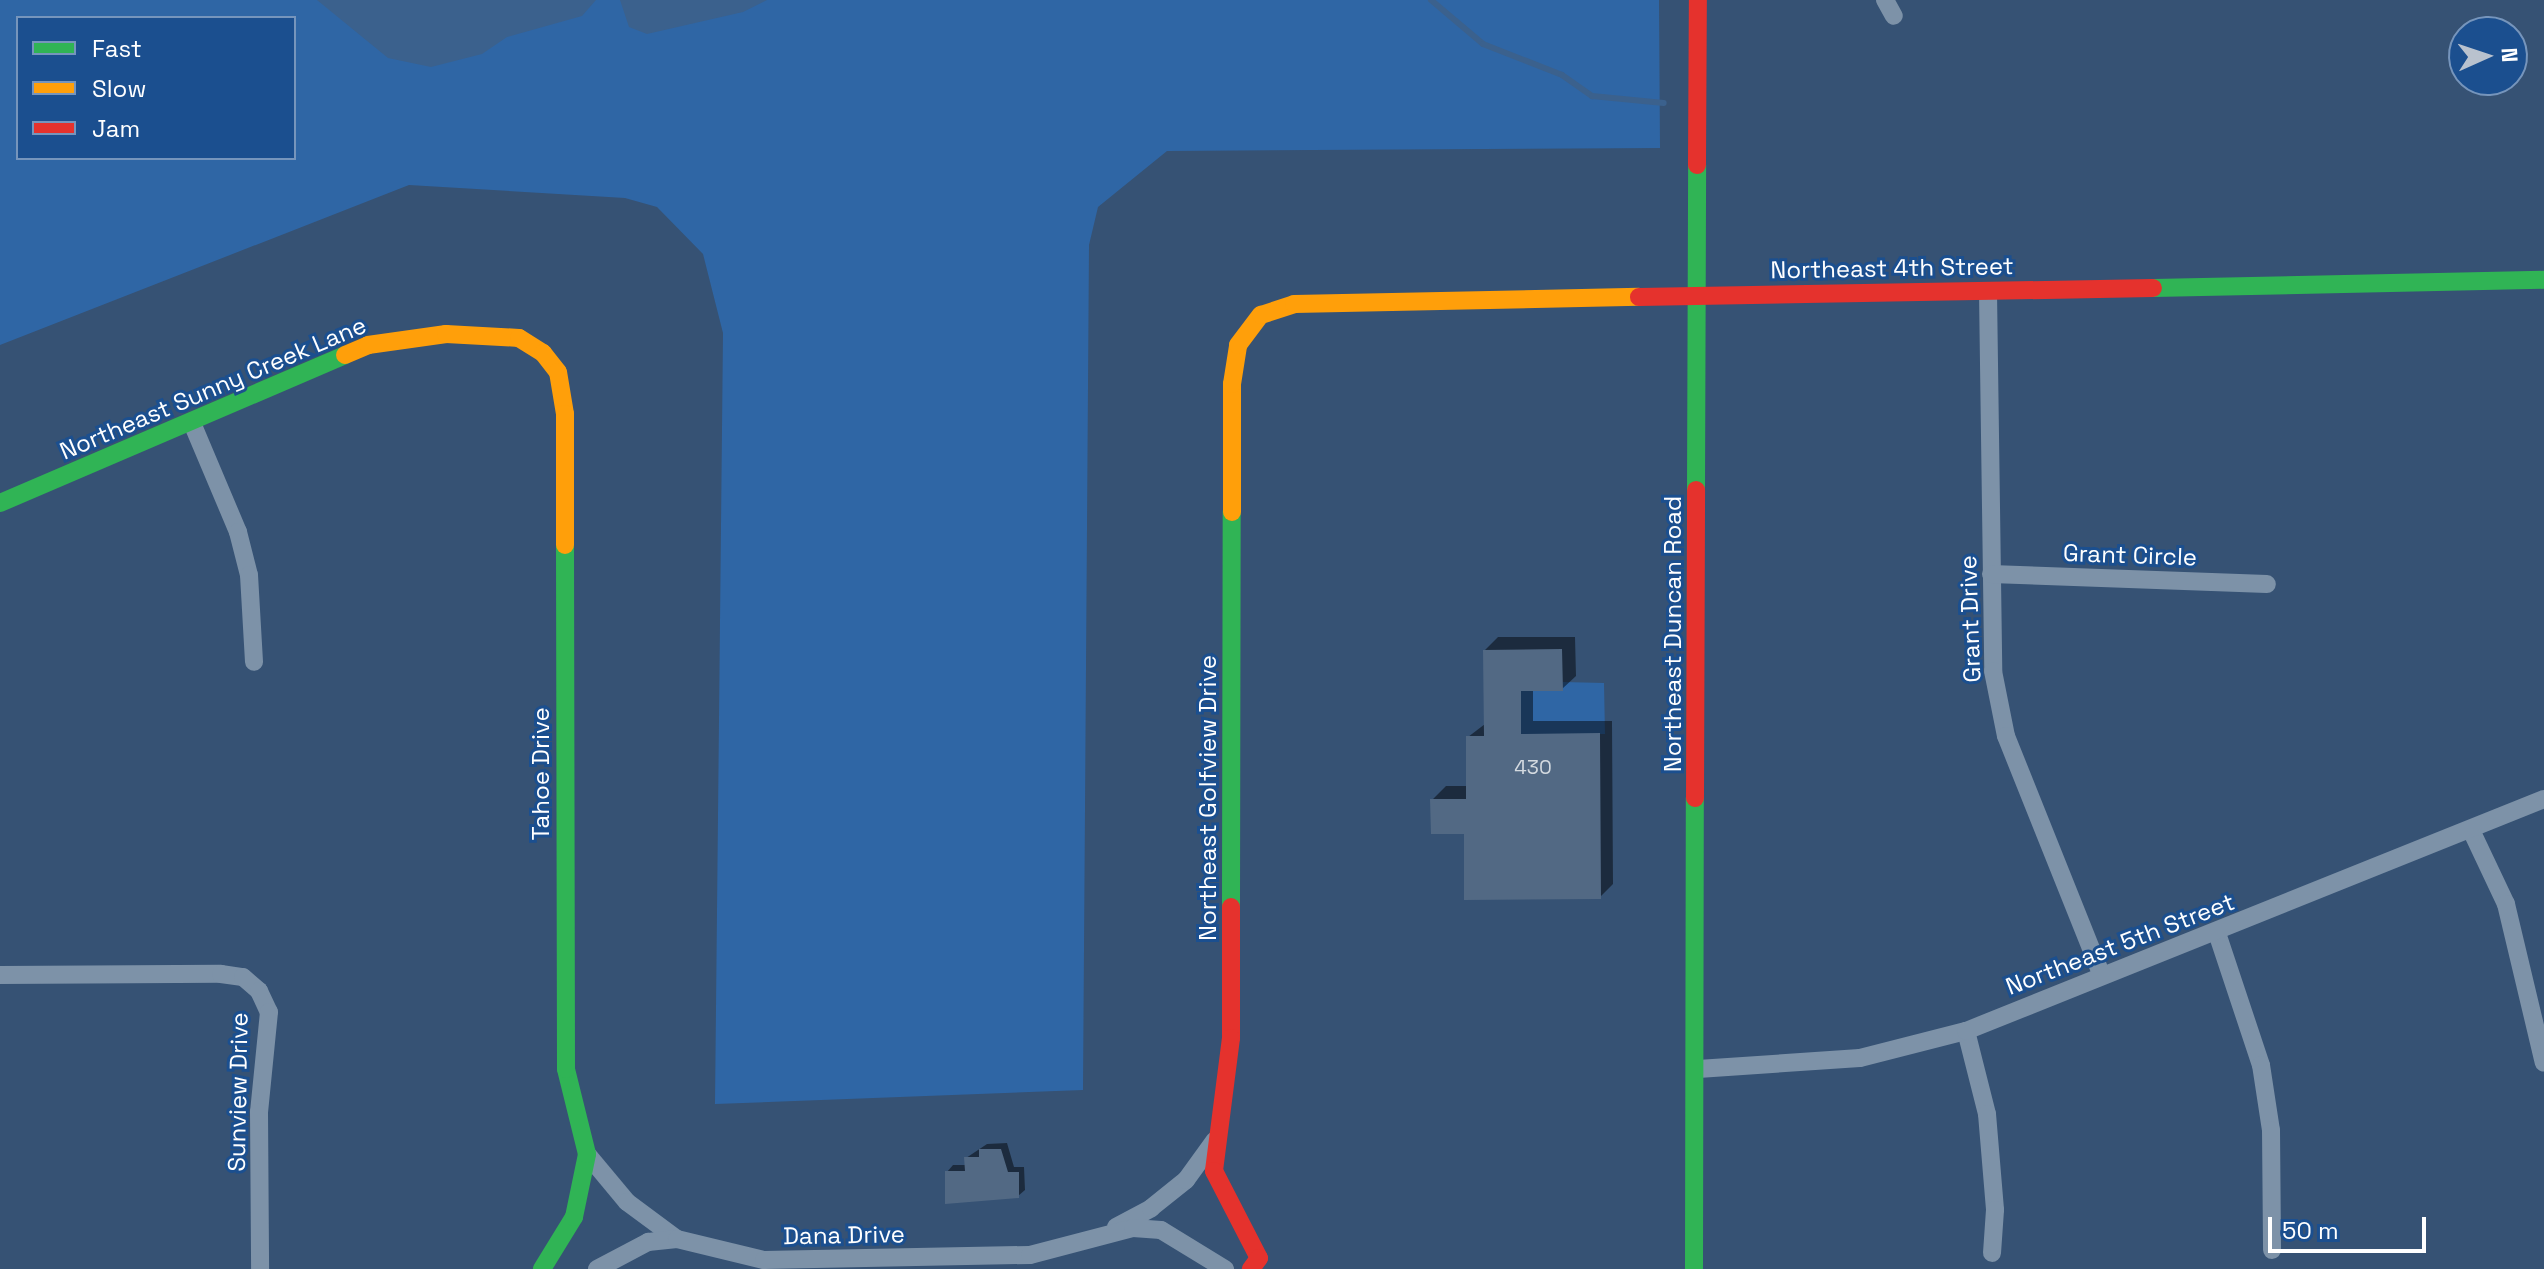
<!DOCTYPE html>
<html>
<head>
<meta charset="utf-8">
<style>
	body { margin:0 }
	#map { position:relative; width:2544px; height:1269px; overflow:hidden; background:#365274; font-family:"Space Grotesk",sans-serif }
	div>[style] { position:absolute }
	.green>* { inset:0; background:#2f66a5 }
	.water>* { inset:0; background:#3b618d }
	.shadow>* { inset:0; background:#0007 }
	.stream>* { height:6px; margin:-3px; padding:0 3px; transform-origin:3px; border-radius:3px; background:#3b618d }
	.building>* { inset:0; background:#526984 }
	.street>* { height:18px; margin:-9px; padding:0 9px; transform-origin:9px; border-radius:9px; background:#7d92a8 }
	.fast>* { height:18px; margin:-9px; padding:0 9px; transform-origin:9px; border-radius:9px; background:#30b455 }
	.slow>* { height:18px; margin:-9px; padding:0 9px; transform-origin:9px; border-radius:9px; background:#ff9f0a }
	.jam>* { height:18px; margin:-9px; padding:0 9px; transform-origin:9px; border-radius:9px; background:#e5322d }
	span { translate:-50% -50%; white-space:nowrap; text-align:center; line-height:1.15; -webkit-text-stroke:6px #1b4f8f; paint-order:stroke }
	.number-label { font-size:20px; color:#d4dae0 }
	.number-label span { -webkit-text-stroke-width:0 }
	.street-label { font-size:24px; color:#fff }
	.legend { position:absolute; left:16px; top:16px; width:280px; height:144px; box-sizing:border-box; background:#1b4f8f; border:2px solid #7695bc; margin:0; padding:10px 14px; list-style:none; font-size:24px; color:#fff }
	.legend li { display:flex; align-items:center; gap:16px; height:40px }
	.legend b { width:40px; border:2px solid #7695bc }
	.north { position:absolute; left:2448px; top:16px; width:80px; height:80px; box-sizing:border-box; background:#1b4f8f; border:2px solid #7695bc; border-radius:50%; rotate:87deg; font-size:22px; font-weight:700; line-height:32px; text-align:center; color:#fff }
	.north::after { content:''; display:block; margin:auto; width:28px; height:36px; background:#b9c2ce; clip-path:polygon(50% 0,100% 100%,50% 72%,0 100%) }
	.scale { position:absolute; left:2268px; top:1217px; width:158px; height:36px; box-sizing:border-box; border:4px solid #fff; border-top:0; padding-left:10px; font-size:24px; line-height:28px; white-space:nowrap; color:#fff; -webkit-text-stroke:6px #1b4f8f; paint-order:stroke }
</style>
</head>
<body>
<div id="map">
	<div class="green">
		<i style="clip-path:polygon(evenodd,0 0,1659px 0,1660px 148px,1167px 151px,1098px 207px,1089px 245px,1083px 1090px,715px 1104px,723px 333px,703px 254px,657px 207px,625px 198px,409px 185px,0 345px,0 0,18px 18px,294px 18px,294px 158px,18px 158px,18px 18px)"></i>
		<i style="clip-path:polygon(1563px 682px,1604px 683px,1605px 734px,1521px 734px,1521px 691px,1562px 691px)"></i>
	</div>
	<div class="water">
		<i style="clip-path:polygon(317px 0,596px 0,582px 16px,507px 37px,482px 54px,431px 67px,388px 58px)"></i>
		<i style="clip-path:polygon(620px 0,767px 0,743px 12px,647px 34px,629px 27px)"></i>
	</div>
	<div class="shadow">
		<i style="clip-path:polygon(1498px 637px,1575px 637px,1576px 676px,1562px 689px,1533px 689px,1533px 721px,1612px 721px,1613px 884px,1600px 897px,1466px 832px,1432px 800px,1446px 786px,1468px 786px,1468px 737px,1485px 724px,1485px 650px)"></i>
		<i style="clip-path:polygon(1007px 1143px,1014px 1167px,1024px 1167px,1025px 1190px,1018px 1196px,947px 1172px,953px 1165px,966px 1165px,966px 1158px,987px 1144px)"></i>
	</div>
	<div class="stream">
		<i style="left:1431px;top:0;width:68px;rotate:40.2deg"></i>
		<i style="left:1483px;top:44px;width:85px;rotate:21.4deg"></i>
		<i style="left:1562px;top:75px;width:37px;rotate:35deg"></i>
		<i style="left:1592px;top:96px;width:72px;rotate:5.6deg"></i>
	</div>
	<div class="building">
		<i style="clip-path:polygon(1562px 649px,1563px 691px,1521px 691px,1521px 734px,1600px 733px,1601px 899px,1464px 900px,1464px 834px,1431px 834px,1430px 799px,1466px 799px,1466px 736px,1484px 736px,1483px 650px)"></i>
		<i style="clip-path:polygon(979px 1149px,1001px 1149px,1008px 1172px,1019px 1172px,1019px 1198px,945px 1204px,945px 1171px,965px 1171px,964px 1157px,979px 1157px)"></i>
	</div>
	<div class="street">
		<i style="left:1885px;top:0;width:18px;rotate:61deg"></i>
		<i style="left:1988px;top:292px;width:379px;rotate:89.2deg"></i>
		<i style="left:1993px;top:671px;width:66px;rotate:78.7deg"></i>
		<i style="left:2006px;top:736px;width:255px;rotate:68.2deg"></i>
		<i style="left:192px;top:423px;width:118px;rotate:67.1deg"></i>
		<i style="left:238px;top:532px;width:44px;rotate:75.7deg"></i>
		<i style="left:249px;top:575px;width:87px;rotate:86.7deg"></i>
		<i style="left:1991px;top:574px;width:276px;rotate:2.1deg"></i>
		<i style="left:2471px;top:830px;width:82px;rotate:64.7deg"></i>
		<i style="left:2506px;top:904px;width:163px;rotate:76.6deg"></i>
		<i style="left:2217px;top:933px;width:139px;rotate:71.6deg"></i>
		<i style="left:2261px;top:1065px;width:66px;rotate:81.3deg"></i>
		<i style="left:2271px;top:1130px;width:120px;rotate:89.5deg"></i>
		<i style="left:0;top:975px;width:221px;rotate:-0.3deg"></i>
		<i style="left:221px;top:974px;width:22px;rotate:8deg"></i>
		<i style="left:243px;top:977px;width:21px;rotate:41deg"></i>
		<i style="left:259px;top:991px;width:23px;rotate:65deg"></i>
		<i style="left:269px;top:1012px;width:100px;rotate:95.7deg"></i>
		<i style="left:259px;top:1112px;width:157px;rotate:89.6deg"></i>
		<i style="left:1966px;top:1031px;width:86px;rotate:75.8deg"></i>
		<i style="left:1987px;top:1114px;width:96px;rotate:85.2deg"></i>
		<i style="left:1995px;top:1210px;width:43px;rotate:94deg"></i>
		<i style="left:1698px;top:1069px;width:162px;rotate:-3.9deg"></i>
		<i style="left:1860px;top:1058px;width:109px;rotate:-14.3deg"></i>
		<i style="left:1966px;top:1031px;width:623px;rotate:-21.87deg"></i>
		<i style="left:587px;top:1154px;width:62px;rotate:50.2deg"></i>
		<i style="left:627px;top:1202px;width:62px;rotate:36.5deg"></i>
		<i style="left:1116px;top:1227px;width:40px;rotate:-28deg"></i>
		<i style="left:1151px;top:1208px;width:45px;rotate:-38.7deg"></i>
		<i style="left:1186px;top:1180px;width:49px;rotate:-54.1deg"></i>
		<i style="left:597px;top:1269px;width:58px;rotate:-27.9deg"></i>
		<i style="left:648px;top:1242px;width:29px;rotate:-6deg"></i>
		<i style="left:677px;top:1239px;width:89px;rotate:13.6deg"></i>
		<i style="left:764px;top:1260px;width:266px;rotate:-1.1deg"></i>
		<i style="left:1030px;top:1255px;width:106px;rotate:-14.7deg"></i>
		<i style="left:1133px;top:1228px;width:28px;rotate:4deg"></i>
		<i style="left:1161px;top:1230px;width:75px;rotate:31.4deg"></i>
	</div>
	<div class="fast">
		<i style="left:2153px;top:288px;width:391px;rotate:-1.2deg"></i>
		<i style="left:1696px;top:490px;width:325px;rotate:-89.8deg"></i>
		<i style="left:0;top:503px;width:375px;rotate:-23.2deg"></i>
		<i style="left:1231px;top:907px;width:395px;rotate:-89.9deg"></i>
		<i style="left:542px;top:1269px;width:61px;rotate:-58.4deg"></i>
		<i style="left:574px;top:1217px;width:64px;rotate:-78.3deg"></i>
		<i style="left:587px;top:1154px;width:88px;rotate:-103.9deg"></i>
		<i style="left:566px;top:1069px;width:524px;rotate:-90.11deg"></i>
		<i style="left:1694px;top:1269px;width:471px;rotate:-89.9deg"></i>
	</div>
	<div class="slow">
		<i style="left:345px;top:355px;width:25px;rotate:-23deg"></i>
		<i style="left:368px;top:345px;width:79px;rotate:-8deg"></i>
		<i style="left:446px;top:334px;width:73px;rotate:3.1deg"></i>
		<i style="left:519px;top:338px;width:28px;rotate:32deg"></i>
		<i style="left:543px;top:353px;width:24px;rotate:52deg"></i>
		<i style="left:558px;top:372px;width:43px;rotate:80.5deg"></i>
		<i style="left:565px;top:414px;width:131px;rotate:90deg"></i>
		<i style="left:1232px;top:512px;width:128px;rotate:-90deg"></i>
		<i style="left:1232px;top:384px;width:39px;rotate:-81deg"></i>
		<i style="left:1238px;top:345px;width:38px;rotate:-53deg"></i>
		<i style="left:1261px;top:315px;width:35px;rotate:-18deg"></i>
		<i style="left:1294px;top:304px;width:345px;rotate:-1.2deg"></i>
	</div>
	<div class="jam">
		<i style="left:1697px;top:165px;width:165px;rotate:-89.7deg"></i>
		<i style="left:1639px;top:297px;width:514px;rotate:-1deg"></i>
		<i style="left:1695px;top:798px;width:308px;rotate:-89.8deg"></i>
		<i style="left:1231px;top:907px;width:131px;rotate:90deg"></i>
		<i style="left:1231px;top:1038px;width:134px;rotate:97.3deg"></i>
		<i style="left:1214px;top:1171px;width:98px;rotate:62.7deg"></i>
		<i style="left:1259px;top:1258px;width:14px;rotate:126deg"></i>
	</div>
	<div class="number-label">
		<span style="left:1533px;top:767px">430</span>
	</div>
	<div class="street-label">
		<span style="left:1892px;top:268px;rotate:-1deg">Northeast 4th Street</span>
		<span style="left:213px;top:388px;rotate:-23deg">Northeast Sunny Creek Lane</span>
		<span style="left:2130px;top:555px;rotate:2deg">Grant Circle</span>
		<span style="left:1970px;top:619px;rotate:-92deg">Grant Drive</span>
		<span style="left:1673px;top:634px;rotate:-90deg">Northeast Duncan Road</span>
		<span style="left:541px;top:774px;rotate:-90deg">Tahoe Drive</span>
		<span style="left:1208px;top:798px;rotate:-90deg">Northeast Golfview Drive</span>
		<span style="left:2120px;top:944px;rotate:-21deg">Northeast 5th Street</span>
		<span style="left:238px;top:1092px;rotate:-89deg">Sunview Drive</span>
		<span style="left:844px;top:1235px;rotate:-1deg">Dana Drive</span>
	</div>
	<ul class="legend">
	<li><b style="height:10px;background:#30b455"></b>Fast</li>
	<li><b style="height:10px;background:#ff9f0a"></b>Slow</li>
	<li><b style="height:10px;background:#e5322d"></b>Jam</li>
	</ul>
	<div class="north">N</div>
	<div class="scale">50 m</div>
</div>
</body>
</html>
